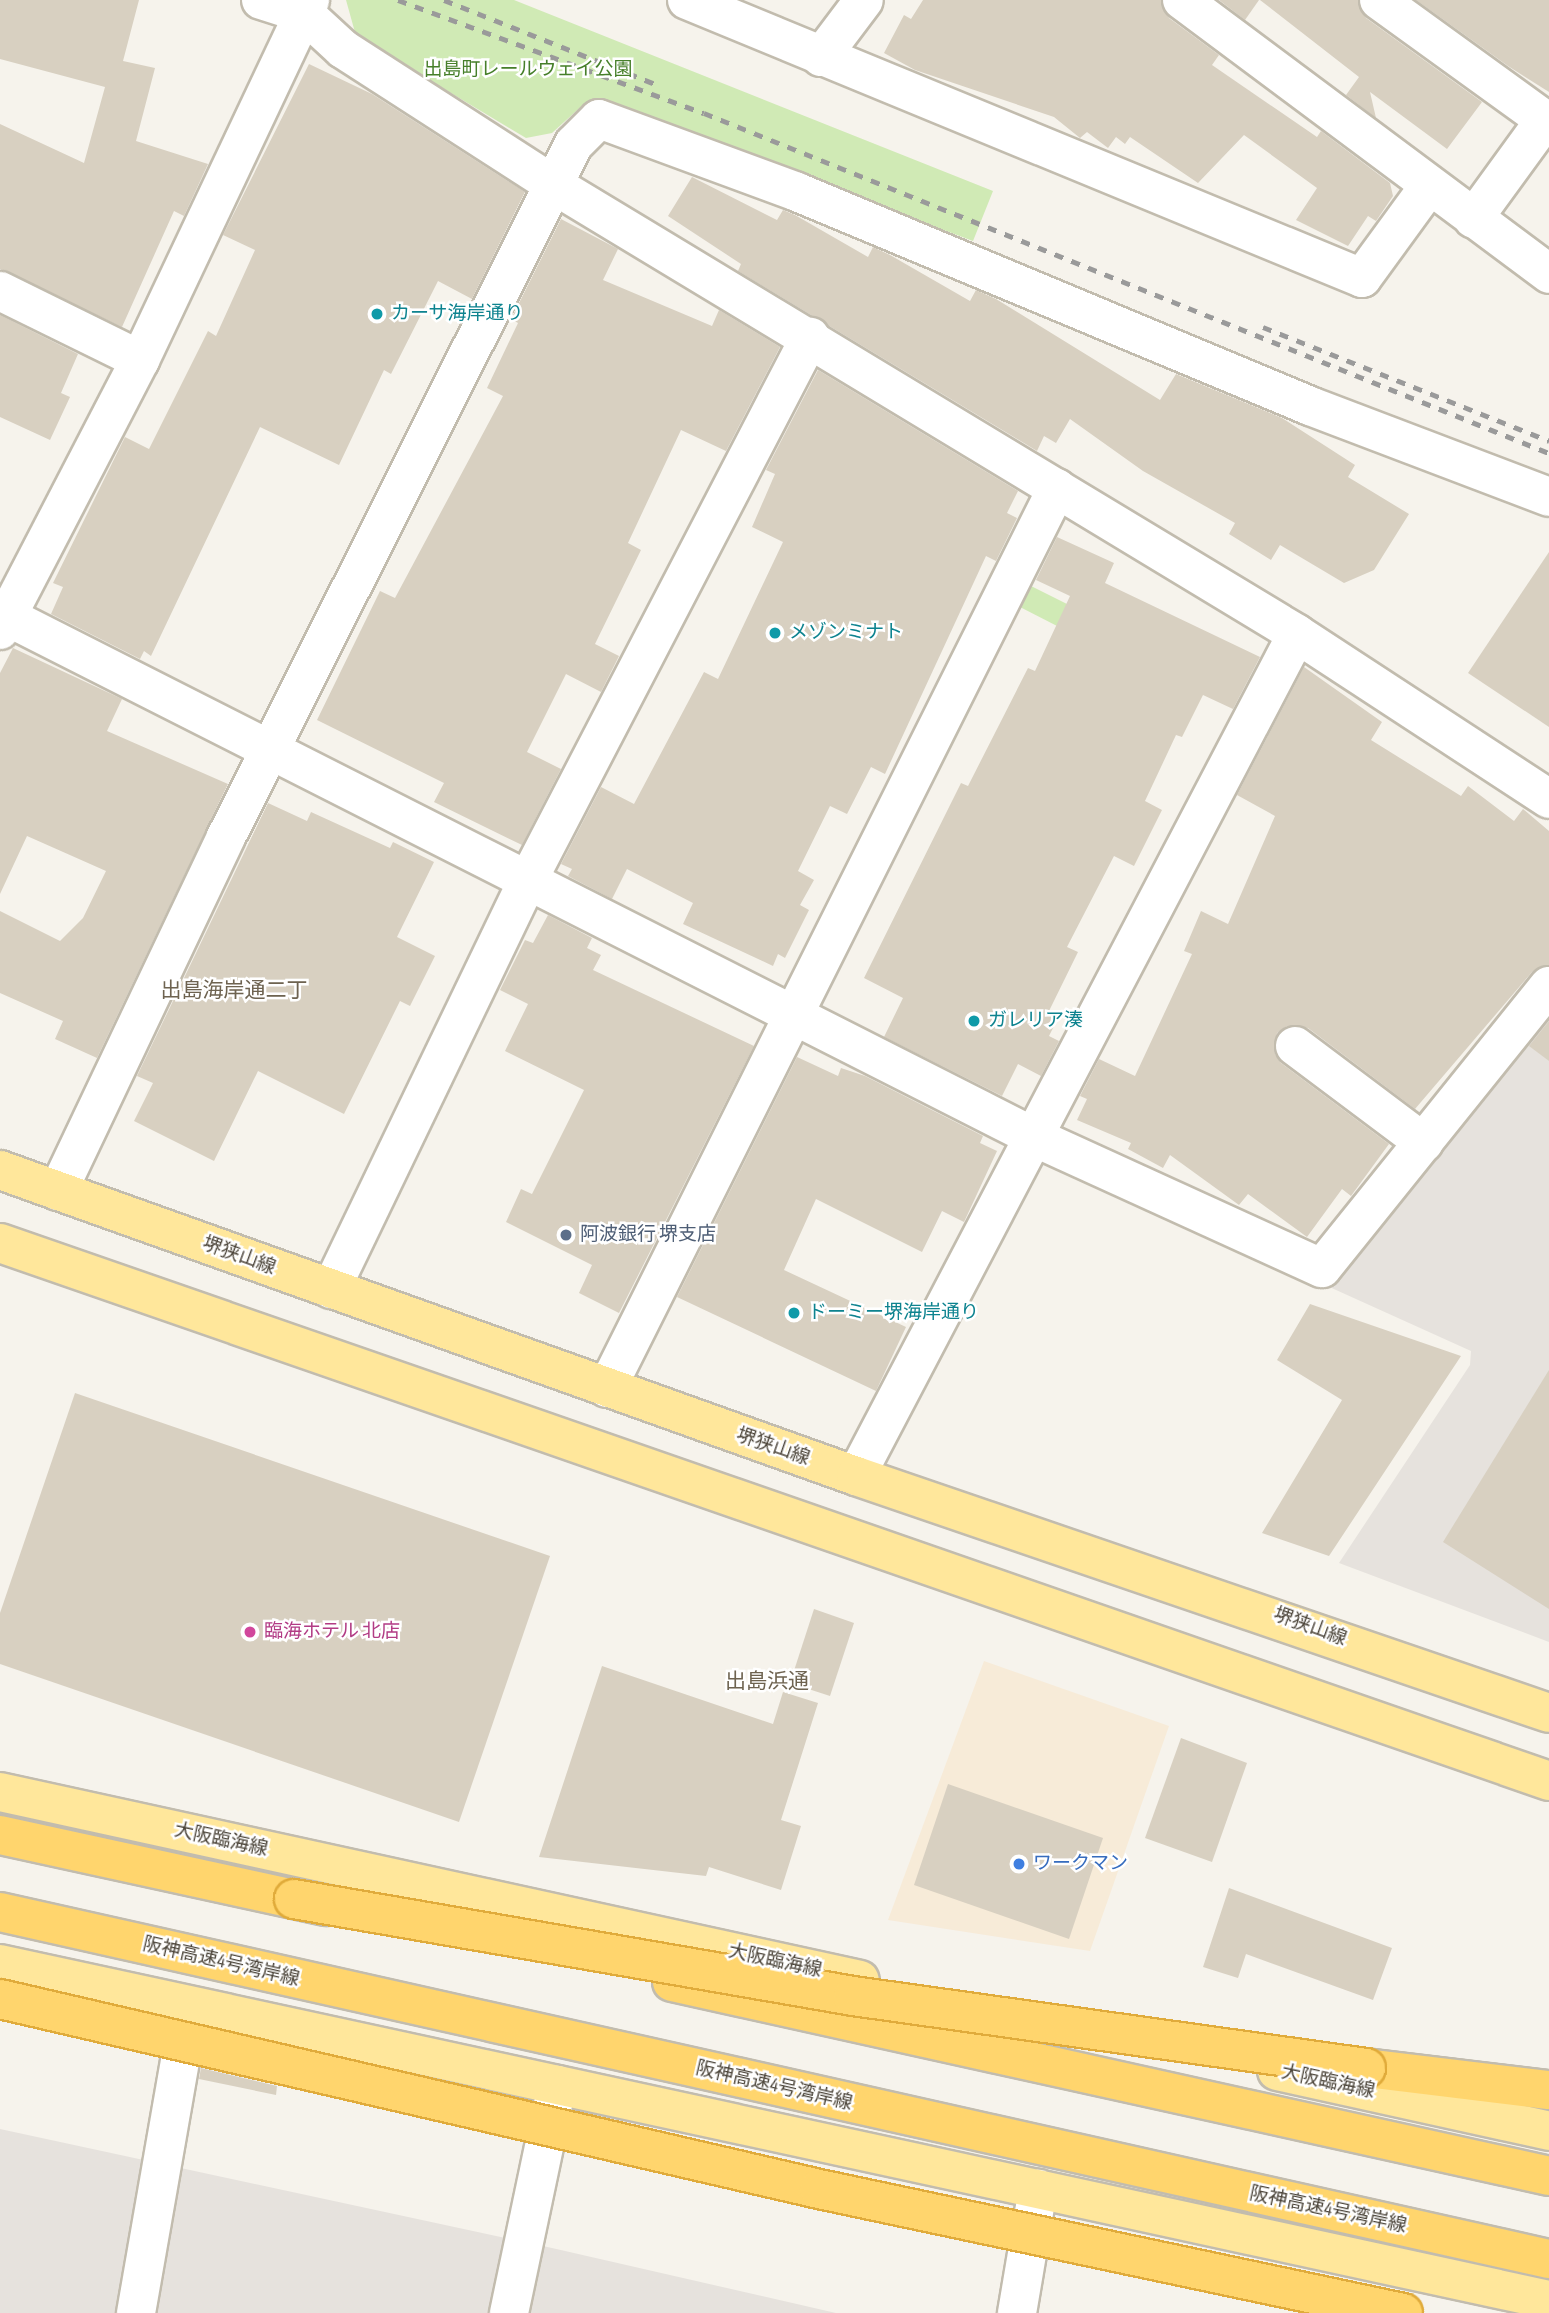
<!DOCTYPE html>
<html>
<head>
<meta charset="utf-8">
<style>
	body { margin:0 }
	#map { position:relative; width:1549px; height:2313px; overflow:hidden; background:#f6f3ec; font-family:"Sofia Sans Condensed","Noto Sans JP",sans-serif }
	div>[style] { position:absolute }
	.commercial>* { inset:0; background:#f7ebd8 }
	.industrial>* { inset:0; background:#e6e2dd }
	.green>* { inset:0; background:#d0eab5 }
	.building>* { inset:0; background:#d8d0c1 }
	.roads { filter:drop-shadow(2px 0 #c2bcae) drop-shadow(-2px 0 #c2bcae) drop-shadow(0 2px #c2bcae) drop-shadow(0 -2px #c2bcae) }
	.minor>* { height:38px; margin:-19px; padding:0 19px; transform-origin:19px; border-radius:19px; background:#fff }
	.major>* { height:38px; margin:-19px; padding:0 19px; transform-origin:19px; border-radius:19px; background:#ffe79b }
	.highway>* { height:38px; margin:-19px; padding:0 19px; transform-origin:19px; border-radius:19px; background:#ffd56d }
	.rail>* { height:5px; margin-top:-2.5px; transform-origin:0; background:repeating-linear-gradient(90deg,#9a9a9a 0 9px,transparent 0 18px) }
	.bridges { filter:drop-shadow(2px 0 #e0ab3b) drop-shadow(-2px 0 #e0ab3b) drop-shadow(0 2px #e0ab3b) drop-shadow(0 -2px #e0ab3b) }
	.highway-bridge>* { height:38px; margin:-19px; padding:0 19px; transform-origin:19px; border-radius:19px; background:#ffd56d }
	.dots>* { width:19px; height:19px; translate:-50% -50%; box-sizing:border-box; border:4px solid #fff; border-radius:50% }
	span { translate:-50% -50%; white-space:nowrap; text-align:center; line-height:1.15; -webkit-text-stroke:5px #fff; paint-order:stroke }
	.park-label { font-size:19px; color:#467f2a }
	.culture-label { font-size:19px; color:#0d838f }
	.left { translate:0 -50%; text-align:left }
	.service-label { font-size:19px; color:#4e5e75 }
	.street-label { font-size:19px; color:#4b4439 }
	.hotel-label { font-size:19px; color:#b23c85 }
	.shop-label { font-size:19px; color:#366cbe }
	.neighbourhood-label { font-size:21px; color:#6e6350 }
</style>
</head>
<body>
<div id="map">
	<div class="commercial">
		<i style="clip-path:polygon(984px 1661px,1169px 1726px,1090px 1951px,888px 1920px)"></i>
	</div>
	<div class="industrial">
		<i style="clip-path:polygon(1549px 1007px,1549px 1642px,1339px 1563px,1470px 1365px,1471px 1351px,1325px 1285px)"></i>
		<i style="clip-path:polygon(0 2129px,552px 2248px,836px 2313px,0 2313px)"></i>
	</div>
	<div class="green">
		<i style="clip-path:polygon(346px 0,514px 0,993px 191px,973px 241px,605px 103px,585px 103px,552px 133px,526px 138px,356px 36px)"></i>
		<i style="clip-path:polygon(1029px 585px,1113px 627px,1102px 649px,1018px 606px)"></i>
	</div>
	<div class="building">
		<i style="clip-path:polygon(0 0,139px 0,123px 61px,155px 68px,136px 141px,208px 164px,184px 216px,174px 211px,122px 327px,0 269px,0 124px,84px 163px,105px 87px,0 59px)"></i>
		<i style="clip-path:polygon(923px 0,1161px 0,1169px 18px,1219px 55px,1212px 65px,1317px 137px,1321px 131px,1390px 183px,1393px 196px,1376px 221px,1368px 216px,1348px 246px,1296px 220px,1317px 188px,1244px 135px,1198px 183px,1130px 137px,1125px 144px,1116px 137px,1108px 148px,1087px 132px,1080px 138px,1054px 117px,915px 70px,884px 53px,904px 15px,911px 19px)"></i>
		<i style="clip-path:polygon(1219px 0,1259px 0,1245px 20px)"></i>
		<i style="clip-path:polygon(1260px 0,1358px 0,1366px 18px,1482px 102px,1447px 149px,1370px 92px,1376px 118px,1346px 95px,1359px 77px)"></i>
		<i style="clip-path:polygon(1416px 0,1549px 0,1549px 92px,1508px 66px)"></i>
		<i style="clip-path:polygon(309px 64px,372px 94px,525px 192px,472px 299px,438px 281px,391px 374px,384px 370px,339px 465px,260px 427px,151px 656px,144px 651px,140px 659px,51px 614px,63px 587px,53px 583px,125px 437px,149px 449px,208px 331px,216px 336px,255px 250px,223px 235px)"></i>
		<i style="clip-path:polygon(692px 177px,777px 220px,783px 210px,795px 215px,868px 257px,873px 247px,890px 255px,970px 301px,976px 290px,996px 299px,1160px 400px,1176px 374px,1282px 418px,1355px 465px,1348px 477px,1409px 514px,1374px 570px,1344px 583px,1280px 545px,1271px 560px,1229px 534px,1235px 523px,1143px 471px,1070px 419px,1056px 443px,1044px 436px,1037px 451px,738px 271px,741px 264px,668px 216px)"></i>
		<i style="clip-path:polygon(561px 219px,618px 249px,603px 280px,712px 326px,719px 310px,780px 347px,726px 451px,681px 430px,628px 543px,641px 550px,595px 644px,619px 656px,601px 692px,566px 674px,527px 752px,561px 769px,522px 845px,434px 802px,444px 783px,317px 720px,380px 591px,395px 598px,503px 396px,487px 388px,518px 323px,511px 319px)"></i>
		<i style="clip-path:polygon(0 315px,78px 354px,61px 393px,70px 397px,50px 440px,0 417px)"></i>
		<i style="clip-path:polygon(818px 370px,1018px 491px,1007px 513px,1017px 518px,996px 561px,986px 556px,885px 774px,871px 767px,847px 814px,830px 806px,798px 871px,814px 880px,800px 905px,809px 910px,785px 958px,778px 954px,773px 966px,683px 924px,693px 903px,627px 869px,612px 899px,568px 876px,572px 869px,561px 864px,601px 787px,634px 804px,704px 672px,718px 679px,783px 542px,752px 527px,775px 474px,766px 470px)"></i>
		<i style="clip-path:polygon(1057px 537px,1114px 563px,1105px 583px,1260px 657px,1233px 709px,1203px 695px,1182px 737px,1176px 735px,1145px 801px,1162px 810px,1134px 866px,1114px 856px,1067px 947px,1078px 952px,1049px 1011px,1059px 1016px,1049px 1036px,1059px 1041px,1041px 1076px,1018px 1064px,1002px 1096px,884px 1037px,903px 998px,864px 978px,961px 783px,968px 786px,1028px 668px,1035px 671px,1070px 596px,1036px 580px)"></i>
		<i style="clip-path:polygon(1549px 552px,1549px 727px,1468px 673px)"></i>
		<i style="clip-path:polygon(13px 648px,122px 699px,107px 731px,228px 784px,97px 1058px,55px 1039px,63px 1021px,0 993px,0 911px,60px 941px,83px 918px,106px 871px,27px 836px,0 894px,0 673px)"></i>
		<i style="clip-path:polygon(1304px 667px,1382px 722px,1371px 740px,1461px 796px,1468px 786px,1514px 821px,1523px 809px,1549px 831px,1549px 965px,1532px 972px,1415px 1109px,1308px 1028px,1287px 1026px,1277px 1033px,1275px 1054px,1281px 1063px,1389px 1144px,1351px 1196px,1342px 1189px,1307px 1237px,1248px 1194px,1239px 1205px,1170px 1155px,1163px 1168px,1128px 1149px,1131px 1143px,1077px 1120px,1087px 1099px,1080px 1096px,1099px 1059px,1135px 1076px,1192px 954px,1184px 951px,1201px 911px,1228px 924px,1275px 816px,1237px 795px)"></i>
		<i style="clip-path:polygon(268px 803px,307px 821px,311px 812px,390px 848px,393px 842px,434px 862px,397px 937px,435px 956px,410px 1006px,400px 1001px,344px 1114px,258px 1071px,214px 1161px,134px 1121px,153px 1083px,137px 1076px)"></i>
		<i style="clip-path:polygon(548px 915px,592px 938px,587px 948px,601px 955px,593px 970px,754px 1046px,619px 1313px,579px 1293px,592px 1265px,506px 1222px,521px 1189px,532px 1194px,584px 1090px,505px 1051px,528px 1004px,500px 990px,525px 940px,533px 943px)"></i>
		<i style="clip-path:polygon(1549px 1021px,1549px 1061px,1529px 1046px)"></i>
		<i style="clip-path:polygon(797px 1057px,838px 1076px,841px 1068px,865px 1076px,983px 1136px,980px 1143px,997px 1151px,964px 1222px,942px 1211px,922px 1252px,816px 1199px,784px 1270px,906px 1327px,876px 1391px,677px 1297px)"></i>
		<i style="clip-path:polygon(1310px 1304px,1461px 1356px,1329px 1556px,1262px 1533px,1342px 1400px,1277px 1360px)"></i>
		<i style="clip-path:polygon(1549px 1370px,1549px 1609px,1443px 1542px)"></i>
		<i style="clip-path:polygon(75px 1393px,550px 1556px,459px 1822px,0 1664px,0 1613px)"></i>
		<i style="clip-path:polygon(814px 1609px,854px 1623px,830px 1696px,790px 1683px)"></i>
		<i style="clip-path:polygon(602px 1666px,773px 1724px,783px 1692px,818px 1703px,781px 1820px,801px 1826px,781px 1890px,709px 1867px,706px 1876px,539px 1857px)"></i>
		<i style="clip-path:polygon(1181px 1738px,1247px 1763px,1212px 1862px,1145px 1838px)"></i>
		<i style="clip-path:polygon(948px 1784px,1103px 1838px,1069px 1939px,914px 1885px)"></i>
		<i style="clip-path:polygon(1229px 1888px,1392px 1948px,1373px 2000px,1246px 1954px,1238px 1978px,1203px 1967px)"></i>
		<i style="clip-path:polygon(201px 2068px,277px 2086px,276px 2095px,199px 2079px)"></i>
	</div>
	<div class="roads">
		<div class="minor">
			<i style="left:261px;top:0;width:46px;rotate:17.7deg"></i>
			<i style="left:305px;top:14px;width:52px;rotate:42.6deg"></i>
			<i style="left:343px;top:49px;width:251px;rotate:32.8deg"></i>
			<i style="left:554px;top:185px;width:868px;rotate:31.14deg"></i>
			<i style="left:1297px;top:634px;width:301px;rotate:33.2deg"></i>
			<i style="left:687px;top:0;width:730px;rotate:22.38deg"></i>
			<i style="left:1362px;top:278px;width:114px;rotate:-53.9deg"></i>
			<i style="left:1182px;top:0;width:458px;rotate:36.7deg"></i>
			<i style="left:1379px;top:0;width:205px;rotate:35.9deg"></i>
			<i style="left:1545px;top:120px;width:122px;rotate:126deg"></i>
			<i style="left:821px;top:57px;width:71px;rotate:-53deg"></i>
			<i style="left:0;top:291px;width:156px;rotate:26.2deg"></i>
			<i style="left:0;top:613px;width:1159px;rotate:26.87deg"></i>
			<i style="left:1034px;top:1137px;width:316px;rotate:24.5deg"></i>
			<i style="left:1322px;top:1268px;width:362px;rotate:-51.2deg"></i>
			<i style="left:0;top:630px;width:304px;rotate:-62.6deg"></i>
			<i style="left:140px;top:360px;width:398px;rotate:-64.7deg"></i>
			<i style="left:1295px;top:1046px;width:161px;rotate:36.9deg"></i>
			<i style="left:58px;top:1191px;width:392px;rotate:-64.6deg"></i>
			<i style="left:226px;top:837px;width:775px;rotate:-63.34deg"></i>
			<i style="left:574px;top:144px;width:35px;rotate:-45deg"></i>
			<i style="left:599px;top:119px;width:211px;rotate:20.2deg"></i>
			<i style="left:797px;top:192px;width:556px;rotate:22.64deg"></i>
			<i style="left:1310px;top:406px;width:256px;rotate:20.8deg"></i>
			<i style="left:331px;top:1289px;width:456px;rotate:-64.3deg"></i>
			<i style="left:529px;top:878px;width:610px;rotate:-62.55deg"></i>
			<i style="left:607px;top:1388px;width:1006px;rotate:-63.43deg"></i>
			<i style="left:856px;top:1476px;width:950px;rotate:-62.36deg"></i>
			<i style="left:136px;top:2313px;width:310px;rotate:-80.1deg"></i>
			<i style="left:509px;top:2313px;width:233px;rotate:-78.1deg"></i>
			<i style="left:1017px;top:2313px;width:126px;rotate:-80.4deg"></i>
		</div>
		<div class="major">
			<i style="left:0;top:1170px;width:909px;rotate:19.67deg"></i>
			<i style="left:856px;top:1476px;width:732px;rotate:18.88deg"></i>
			<i style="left:0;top:1243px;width:1640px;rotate:19.15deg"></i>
			<i style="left:0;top:1792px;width:880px;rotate:12.33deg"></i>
			<i style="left:0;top:1964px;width:1585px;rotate:12.24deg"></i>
			<i style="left:1277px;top:2071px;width:279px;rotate:12.4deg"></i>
		</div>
		<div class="highway">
			<i style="left:0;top:1835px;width:334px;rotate:12.3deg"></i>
			<i style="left:0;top:1912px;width:1587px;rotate:12.63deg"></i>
			<i style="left:672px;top:1982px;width:898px;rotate:12.47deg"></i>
			<i style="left:1366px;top:2068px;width:184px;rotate:6.9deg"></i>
		</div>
	</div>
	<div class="rail">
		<i style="left:398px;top:0;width:326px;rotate:20.3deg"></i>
		<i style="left:704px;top:113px;width:911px;rotate:21.92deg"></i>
		<i style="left:444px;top:0;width:227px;rotate:21.7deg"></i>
		<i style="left:1263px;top:327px;width:308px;rotate:21.7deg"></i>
	</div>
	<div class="bridges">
		<div class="highway-bridge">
			<i style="left:294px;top:1899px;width:567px;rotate:9.84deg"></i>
			<i style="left:853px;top:1996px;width:518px;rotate:7.99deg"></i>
			<i style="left:0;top:1999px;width:841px;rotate:13.06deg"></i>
			<i style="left:819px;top:2189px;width:597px;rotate:11.99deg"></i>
		</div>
	</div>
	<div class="dots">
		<i style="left:377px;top:314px;background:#0f9aa8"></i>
		<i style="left:775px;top:633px;background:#0f9aa8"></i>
		<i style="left:974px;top:1021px;background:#0f9aa8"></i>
		<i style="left:566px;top:1235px;background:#5c6f8a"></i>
		<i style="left:794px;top:1313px;background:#0f9aa8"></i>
		<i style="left:250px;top:1632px;background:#d1479c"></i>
		<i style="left:1019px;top:1864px;background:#3f7fe0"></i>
	</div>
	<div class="park-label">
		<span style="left:528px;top:70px">出島町レールウェイ公園</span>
	</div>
	<div class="culture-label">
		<span class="left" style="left:391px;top:314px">カーサ海岸通り</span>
		<span class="left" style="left:789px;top:633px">メゾンミナト</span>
		<span class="left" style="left:988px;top:1021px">ガレリア湊</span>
		<span class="left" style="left:808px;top:1313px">ドーミー堺海岸通り</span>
	</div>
	<div class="service-label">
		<span class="left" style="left:580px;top:1235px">阿波銀行 堺支店</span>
	</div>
	<div class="street-label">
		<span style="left:239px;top:1256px;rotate:20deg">堺狭山線</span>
		<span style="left:773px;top:1447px;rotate:19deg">堺狭山線</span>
		<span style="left:1310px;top:1627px;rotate:20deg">堺狭山線</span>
		<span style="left:221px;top:1840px;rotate:12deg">大阪臨海線</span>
		<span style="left:775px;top:1961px;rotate:12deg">大阪臨海線</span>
		<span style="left:221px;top:1962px;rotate:13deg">阪神高速4号湾岸線</span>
		<span style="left:1328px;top:2082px;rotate:12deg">大阪臨海線</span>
		<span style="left:774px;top:2086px;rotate:13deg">阪神高速4号湾岸線</span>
		<span style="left:1328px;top:2210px;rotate:12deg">阪神高速4号湾岸線</span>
	</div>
	<div class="hotel-label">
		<span class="left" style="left:264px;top:1632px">臨海ホテル 北店</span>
	</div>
	<div class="shop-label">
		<span class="left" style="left:1033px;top:1864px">ワークマン</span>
	</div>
	<div class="neighbourhood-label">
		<span style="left:234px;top:991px">出島海岸通二丁</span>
		<span style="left:767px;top:1682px">出島浜通</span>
	</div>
</div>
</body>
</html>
